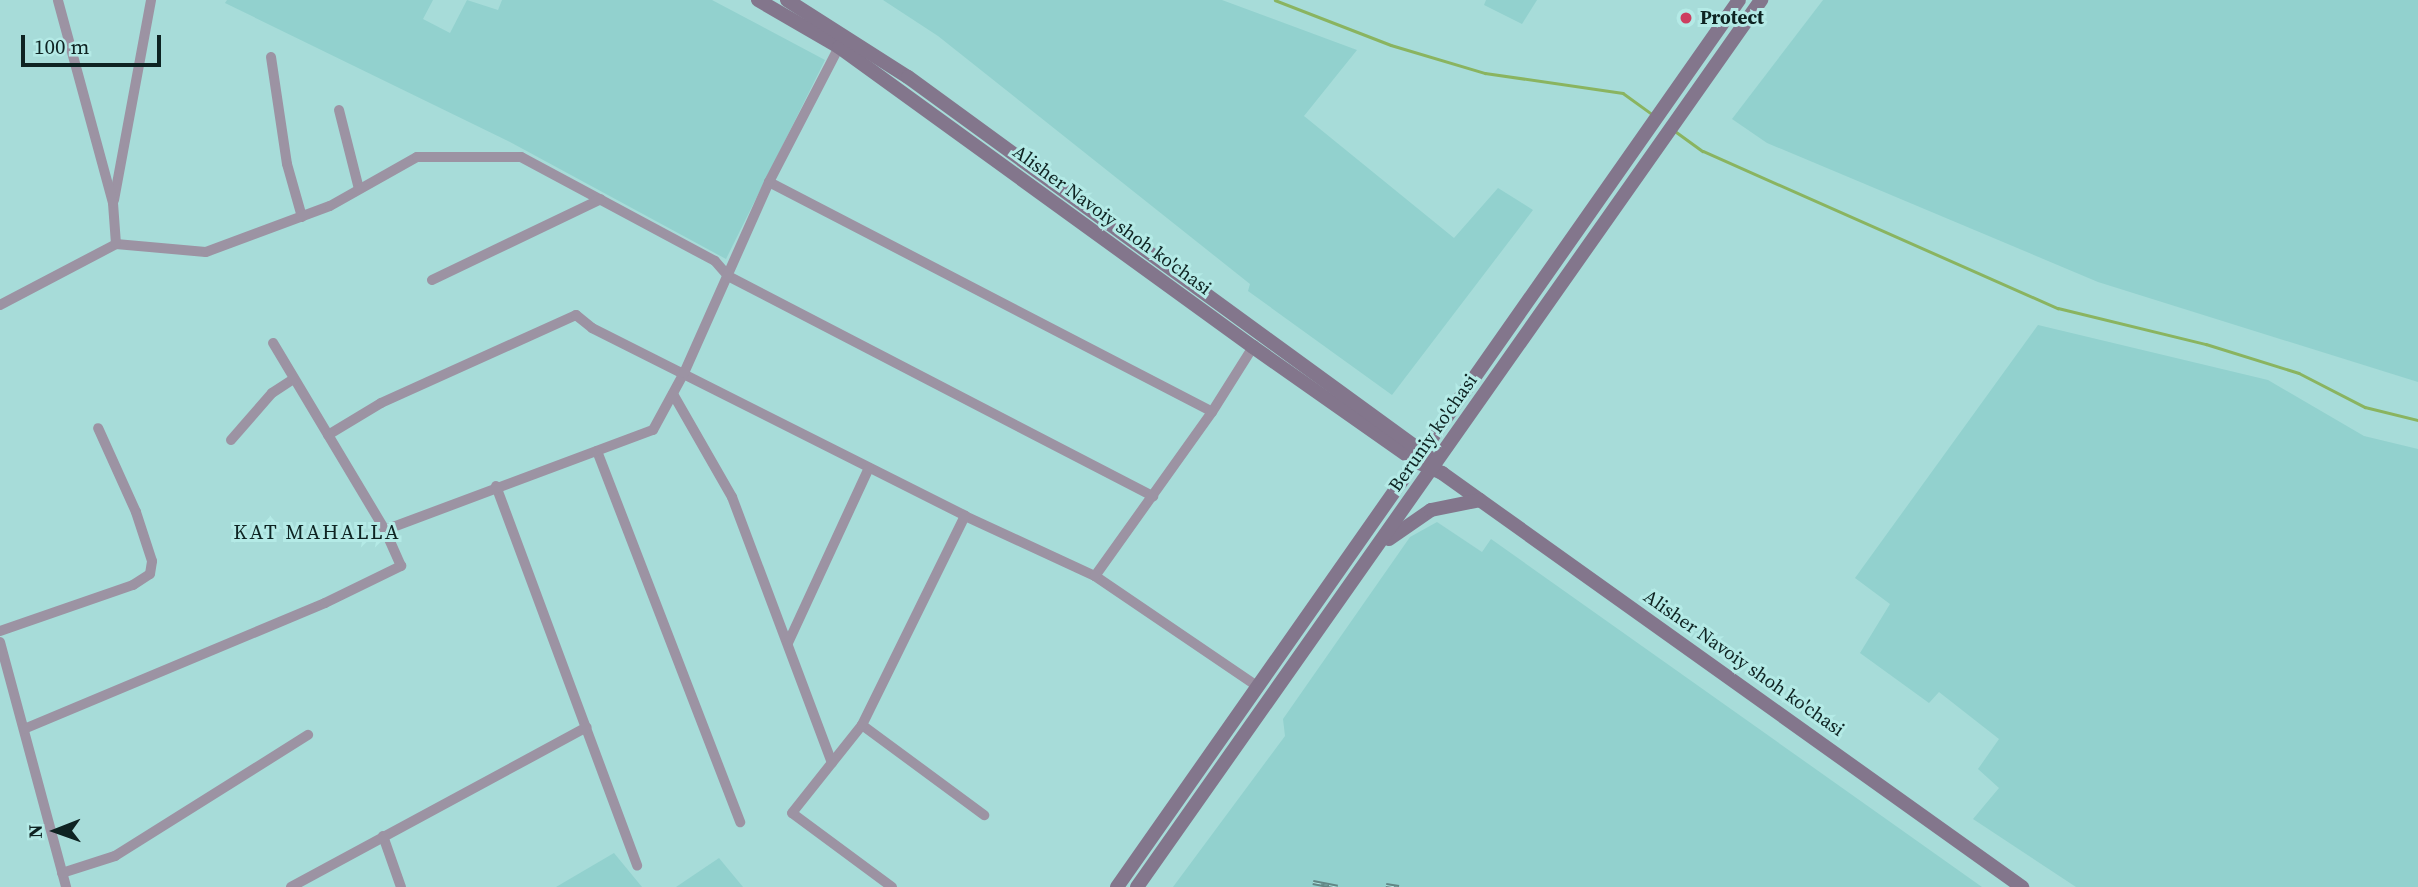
<!DOCTYPE html>
<html>
<head>
<meta charset="utf-8">
<style>
	body { margin:0 }
	#map { position:relative; width:2418px; height:887px; overflow:hidden; background:#a7dcd9; font-family:"Source Serif 4",serif }
	div>[style] { position:absolute }
	.built>* { inset:0; background:#92d1ce }
	.stream>* { height:2.5px; margin:-1.25px; padding:0 1.25px; transform-origin:1.25px; border-radius:1.25px; background:#8ab460 }
	.street>* { height:10px; margin:-5px; padding:0 5px; transform-origin:5px; border-radius:5px; background:#9c93a3 }
	.secondary>* { height:14px; margin:-7px; padding:0 7px; transform-origin:7px; border-radius:7px; background:#83768c }
	.rail>* { height:5px; margin-top:-2.5px; transform-origin:0; background:repeating-linear-gradient(90deg,#b4eae6 0 8px,#618785 0 16px); box-sizing:border-box; border-block:2px solid #618785 }
	.dots>* { width:19px; height:19px; translate:-50% -50%; box-sizing:border-box; border:4px solid #b4eae6; border-radius:50% }
	span { translate:-50% -50%; white-space:nowrap; text-align:center; line-height:1.15; -webkit-text-stroke:6px #b4eae6; paint-order:stroke }
	.poi-label { font-size:19px; color:#0e2322; font-weight:700 }
	.left { translate:0 -50%; text-align:left }
	.street-label { font-size:19px; color:#0e2322 }
	.neighbourhood-label { font-size:21px; color:#0e2322; letter-spacing:2px }
	.north { position:absolute; left:21px; top:796px; width:70px; height:70px; -webkit-text-stroke:5px #b4eae6; paint-order:stroke; rotate:269deg; font-size:19px; font-weight:700; line-height:28px; text-align:center; color:#0e2322 }
	.north::after { content:''; display:block; margin:auto; width:24px; height:32px; background:#0e2322; clip-path:polygon(50% 0,100% 100%,50% 72%,0 100%) }
	.scale { position:absolute; left:21px; top:35px; width:140px; height:32px; box-sizing:border-box; border:4px solid #0e2322; border-top:0; padding-left:9px; font-size:21px; line-height:24px; white-space:nowrap; color:#0e2322; -webkit-text-stroke:5px #b4eae6; paint-order:stroke }
</style>
</head>
<body>
<div id="map">
	<div class="built">
		<i style="clip-path:polygon(227px 0,433px 0,423px 19px,450px 33px,467px 0,498px 10px,502px 0,712px 0,825px 60px,726px 259px,510px 142px,225px 3px)"></i>
		<i style="clip-path:polygon(883px 0,1222px 0,1357px 50px,1304px 116px,1454px 238px,1498px 188px,1533px 210px,1392px 395px,1248px 291px,1250px 284px,938px 36px)"></i>
		<i style="clip-path:polygon(1486px 0,1537px 0,1522px 24px,1484px 5px)"></i>
		<i style="clip-path:polygon(1823px 0,2418px 0,2418px 382px,2098px 282px,1767px 143px,1732px 119px)"></i>
		<i style="clip-path:polygon(2038px 325px,2268px 380px,2364px 436px,2418px 449px,2418px 887px,2076px 887px,1973px 819px,1999px 788px,1978px 769px,1999px 739px,1939px 692px,1929px 703px,1860px 653px,1890px 604px,1855px 578px)"></i>
		<i style="clip-path:polygon(1437px 522px,1482px 552px,1491px 539px,1982px 887px,1173px 887px,1285px 736px,1283px 719px,1410px 537px)"></i>
		<i style="clip-path:polygon(614px 853px,642px 887px,556px 887px)"></i>
		<i style="clip-path:polygon(719px 858px,743px 887px,676px 887px)"></i>
	</div>
	<div class="stream">
		<i style="left:1275px;top:0;width:124px;rotate:21.2deg"></i>
		<i style="left:1391px;top:45px;width:98px;rotate:16.6deg"></i>
		<i style="left:1485px;top:73px;width:139px;rotate:8.2deg"></i>
		<i style="left:1623px;top:93px;width:36px;rotate:36deg"></i>
		<i style="left:1675px;top:131px;width:34px;rotate:36deg"></i>
		<i style="left:1703px;top:151px;width:388px;rotate:23.9deg"></i>
		<i style="left:2058px;top:308px;width:152px;rotate:13.7deg"></i>
		<i style="left:2206px;top:344px;width:97px;rotate:17.3deg"></i>
		<i style="left:2299px;top:373px;width:74px;rotate:27.3deg"></i>
		<i style="left:2365px;top:407px;width:55px;rotate:13.8deg"></i>
	</div>
	<div class="street">
		<i style="left:271px;top:57px;width:108px;rotate:81.5deg"></i>
		<i style="left:287px;top:164px;width:55px;rotate:74.2deg"></i>
		<i style="left:339px;top:110px;width:81px;rotate:75.8deg"></i>
		<i style="left:769px;top:182px;width:499px;rotate:27.4deg"></i>
		<i style="left:114px;top:200px;width:203px;rotate:-79.5deg"></i>
		<i style="left:116px;top:244px;width:90px;rotate:5.1deg"></i>
		<i style="left:206px;top:252px;width:132px;rotate:-20.4deg"></i>
		<i style="left:330px;top:206px;width:100px;rotate:-29.4deg"></i>
		<i style="left:417px;top:157px;width:104px"></i>
		<i style="left:521px;top:157px;width:220px;rotate:28.2deg"></i>
		<i style="left:715px;top:261px;width:20px;rotate:49deg"></i>
		<i style="left:728px;top:276px;width:479px;rotate:27.4deg"></i>
		<i style="left:432px;top:280px;width:187px;rotate:-25.6deg"></i>
		<i style="left:0;top:305px;width:131px;rotate:-27.7deg"></i>
		<i style="left:116px;top:244px;width:41px;rotate:-94.2deg"></i>
		<i style="left:113px;top:203px;width:210px;rotate:-105.2deg"></i>
		<i style="left:673px;top:394px;width:119px;rotate:60.2deg"></i>
		<i style="left:732px;top:497px;width:284px;rotate:69.4deg"></i>
		<i style="left:328px;top:435px;width:62px;rotate:-31.1deg"></i>
		<i style="left:381px;top:403px;width:214px;rotate:-24.3deg"></i>
		<i style="left:576px;top:315px;width:21px;rotate:39deg"></i>
		<i style="left:592px;top:328px;width:418px;rotate:26.7deg"></i>
		<i style="left:965px;top:516px;width:143px;rotate:24.8deg"></i>
		<i style="left:1095px;top:576px;width:196px;rotate:34.2deg"></i>
		<i style="left:231px;top:440px;width:62px;rotate:-48.9deg"></i>
		<i style="left:272px;top:393px;width:24px;rotate:-33deg"></i>
		<i style="left:597px;top:451px;width:398px;rotate:68.9deg"></i>
		<i style="left:496px;top:486px;width:405px;rotate:69.6deg"></i>
		<i style="left:385px;top:530px;width:286px;rotate:-20.5deg"></i>
		<i style="left:653px;top:430px;width:65px;rotate:-61.5deg"></i>
		<i style="left:684px;top:373px;width:209px;rotate:-66deg"></i>
		<i style="left:769px;top:182px;width:152px;rotate:-62.6deg"></i>
		<i style="left:1095px;top:576px;width:201px;rotate:-54.5deg"></i>
		<i style="left:1212px;top:412px;width:77px;rotate:-57.8deg"></i>
		<i style="left:0;top:631px;width:141px;rotate:-19.1deg"></i>
		<i style="left:133px;top:585px;width:20px;rotate:-33deg"></i>
		<i style="left:150px;top:574px;width:13px;rotate:-81deg"></i>
		<i style="left:152px;top:561px;width:52px;rotate:-108.1deg"></i>
		<i style="left:136px;top:512px;width:92px;rotate:-114.3deg"></i>
		<i style="left:0;top:642px;width:254px;rotate:74.9deg"></i>
		<i style="left:788px;top:643px;width:193px;rotate:-65.2deg"></i>
		<i style="left:862px;top:725px;width:152px;rotate:36.4deg"></i>
		<i style="left:24px;top:729px;width:326px;rotate:-22.7deg"></i>
		<i style="left:325px;top:603px;width:85px;rotate:-26deg"></i>
		<i style="left:401px;top:566px;width:39px;rotate:-114deg"></i>
		<i style="left:385px;top:530px;width:218px;rotate:-120.9deg"></i>
		<i style="left:383px;top:836px;width:54px;rotate:70.6deg"></i>
		<i style="left:62px;top:873px;width:56px;rotate:-17.8deg"></i>
		<i style="left:115px;top:856px;width:228px;rotate:-32.1deg"></i>
		<i style="left:291px;top:887px;width:336px;rotate:-28.4deg"></i>
		<i style="left:892px;top:887px;width:124px;rotate:-143.5deg"></i>
		<i style="left:792px;top:813px;width:112px;rotate:-51.5deg"></i>
		<i style="left:862px;top:725px;width:233px;rotate:-63.8deg"></i>
	</div>
	<div class="secondary">
		<i style="left:758px;top:0;width:94px;rotate:30.1deg"></i>
		<i style="left:839px;top:47px;width:511px;rotate:35.93deg"></i>
		<i style="left:1253px;top:347px;width:198px;rotate:35.1deg"></i>
		<i style="left:1415px;top:461px;width:30px;rotate:24deg"></i>
		<i style="left:1442px;top:473px;width:713px;rotate:35.52deg"></i>
		<i style="left:787px;top:0;width:143px;rotate:32.5deg"></i>
		<i style="left:908px;top:77px;width:643px;rotate:36.09deg"></i>
		<i style="left:1389px;top:539px;width:51px;rotate:-34.6deg"></i>
		<i style="left:1431px;top:510px;width:50px;rotate:-11.5deg"></i>
		<i style="left:1117px;top:887px;width:1083px;rotate:-54.96deg"></i>
		<i style="left:1137px;top:887px;width:1085px;rotate:-54.87deg"></i>
	</div>
	<div class="rail">
		<i style="left:1313px;top:882px;width:25px;rotate:11deg"></i>
		<i style="left:1386px;top:885px;width:13px;rotate:9deg"></i>
	</div>
	<div class="dots">
		<i style="left:1686px;top:18px;background:#cd3e60"></i>
	</div>
	<div class="poi-label">
		<span class="left" style="left:1700px;top:18px">Protect</span>
	</div>
	<div class="street-label">
		<span style="left:1112px;top:220px;rotate:36deg">Alisher Navoiy shoh ko'chasi</span>
		<span style="left:1433px;top:433px;rotate:-55deg">Beruniy ko'chasi</span>
		<span style="left:1744px;top:663px;rotate:35deg">Alisher Navoiy shoh ko'chasi</span>
	</div>
	<div class="neighbourhood-label">
		<span style="left:317px;top:532px">KAT MAHALLA</span>
	</div>
	<div class="north">N</div>
	<div class="scale">100 m</div>
</div>
</body>
</html>
